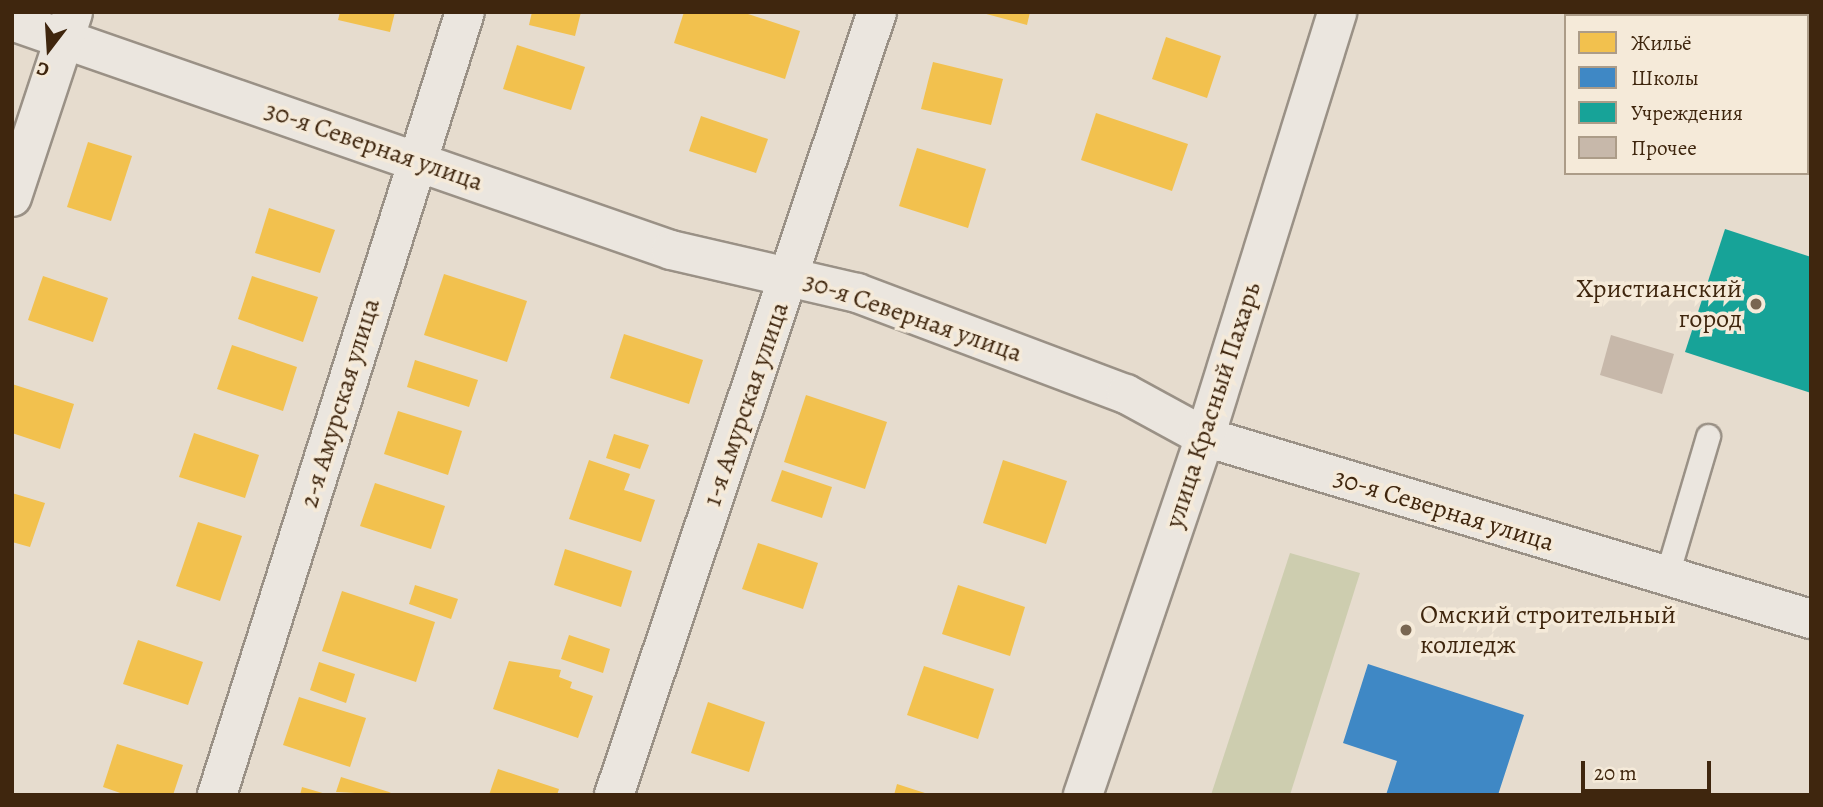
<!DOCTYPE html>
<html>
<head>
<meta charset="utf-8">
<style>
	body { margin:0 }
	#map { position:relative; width:1823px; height:807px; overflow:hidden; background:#e6dcce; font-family:Alegreya,serif }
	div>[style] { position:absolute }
	.green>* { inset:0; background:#cdcdaf }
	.homes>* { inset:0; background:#f2c14e }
	.schools>* { inset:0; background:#3f88c5 }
	.public>* { inset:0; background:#17a398 }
	.building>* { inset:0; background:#c7b8aa }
	.roads { filter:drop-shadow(2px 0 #9a9186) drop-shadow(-2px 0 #9a9186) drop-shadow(0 2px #9a9186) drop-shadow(0 -2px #9a9186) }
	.lane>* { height:23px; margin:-11.5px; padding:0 11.5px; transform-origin:11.5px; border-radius:11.5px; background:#ebe6df }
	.street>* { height:38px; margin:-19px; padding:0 19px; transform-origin:19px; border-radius:19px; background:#ebe6df }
	.secondary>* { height:38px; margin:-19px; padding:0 19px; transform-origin:19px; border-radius:19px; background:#ebe6df }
	.dots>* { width:19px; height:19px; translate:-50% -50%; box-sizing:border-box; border:4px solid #f5ead9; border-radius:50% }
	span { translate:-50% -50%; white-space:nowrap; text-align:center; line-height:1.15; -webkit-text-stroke:7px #f5ead9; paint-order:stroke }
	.street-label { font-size:26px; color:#3f260e }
	.poi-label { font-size:26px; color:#3f260e }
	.right { translate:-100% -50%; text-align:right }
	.left { translate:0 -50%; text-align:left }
	.frame { position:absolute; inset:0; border:14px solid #3f260e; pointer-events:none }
	.legend { position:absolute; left:1564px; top:14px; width:245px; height:161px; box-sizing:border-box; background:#f5ead9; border:2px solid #ac9c88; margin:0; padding:9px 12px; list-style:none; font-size:21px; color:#3f260e }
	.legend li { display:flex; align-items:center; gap:14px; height:35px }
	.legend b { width:35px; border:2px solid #ac9c88 }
	.north { position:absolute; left:14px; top:14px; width:70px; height:70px; -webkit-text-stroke:5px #f5ead9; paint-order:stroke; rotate:197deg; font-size:19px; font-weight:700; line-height:28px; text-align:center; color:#3f260e }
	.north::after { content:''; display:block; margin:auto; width:24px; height:32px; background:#3f260e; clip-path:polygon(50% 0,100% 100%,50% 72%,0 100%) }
	.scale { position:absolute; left:1581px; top:761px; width:130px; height:32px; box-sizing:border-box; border:4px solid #3f260e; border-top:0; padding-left:9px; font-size:21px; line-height:24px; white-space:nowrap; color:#3f260e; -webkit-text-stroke:5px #f5ead9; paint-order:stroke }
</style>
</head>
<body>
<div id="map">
	<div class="green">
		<i style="clip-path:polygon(1596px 12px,1811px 12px,1811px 145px,1807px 16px)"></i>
		<i style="clip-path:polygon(1290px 553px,1360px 573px,1290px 795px,1211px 795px)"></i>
	</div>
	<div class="homes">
		<i style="clip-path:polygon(340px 12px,395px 12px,390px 32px,338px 20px)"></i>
		<i style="clip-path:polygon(532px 12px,581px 12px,575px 36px,529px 25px)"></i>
		<i style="clip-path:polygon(684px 12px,742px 12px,800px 31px,785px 79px,674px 43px)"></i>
		<i style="clip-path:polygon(979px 12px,1030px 12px,1027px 25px)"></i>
		<i style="clip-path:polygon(1166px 37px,1221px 56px,1207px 98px,1152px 79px)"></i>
		<i style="clip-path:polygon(517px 45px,585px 67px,571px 110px,503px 89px)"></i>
		<i style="clip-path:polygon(933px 62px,1003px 79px,991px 125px,921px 109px)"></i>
		<i style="clip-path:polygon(1096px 113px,1188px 144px,1172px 191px,1081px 160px)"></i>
		<i style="clip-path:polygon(701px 116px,768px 139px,756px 173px,689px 151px)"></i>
		<i style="clip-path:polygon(88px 142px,132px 156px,111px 221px,67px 207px)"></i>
		<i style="clip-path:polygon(917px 148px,986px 169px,968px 228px,899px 206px)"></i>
		<i style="clip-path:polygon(269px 208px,335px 230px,320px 273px,255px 253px)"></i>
		<i style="clip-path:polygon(444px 274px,527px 301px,507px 362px,424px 335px)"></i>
		<i style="clip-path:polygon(43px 276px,108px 298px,93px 342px,28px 320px)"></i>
		<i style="clip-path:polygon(252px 276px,318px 297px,303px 342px,238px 319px)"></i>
		<i style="clip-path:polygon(624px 334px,703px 360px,689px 404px,610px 378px)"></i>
		<i style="clip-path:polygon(232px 345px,297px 367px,283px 411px,217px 389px)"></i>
		<i style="clip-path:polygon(415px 360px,478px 380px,469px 407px,407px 387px)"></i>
		<i style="clip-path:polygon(12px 384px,74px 404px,60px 449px,12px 433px)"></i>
		<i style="clip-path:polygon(806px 395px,887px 422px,865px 489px,784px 462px)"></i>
		<i style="clip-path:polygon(398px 411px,462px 431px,448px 475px,384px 454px)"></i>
		<i style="clip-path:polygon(194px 433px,259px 455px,245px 498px,179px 477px)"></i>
		<i style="clip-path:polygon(614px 434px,649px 445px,640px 469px,606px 458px)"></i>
		<i style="clip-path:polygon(589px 460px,630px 474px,624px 490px,655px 500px,641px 542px,569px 519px)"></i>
		<i style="clip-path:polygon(1003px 460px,1067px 481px,1046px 544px,983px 523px)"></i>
		<i style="clip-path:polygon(782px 470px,832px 487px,822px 518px,771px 501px)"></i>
		<i style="clip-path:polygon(375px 483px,445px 506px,431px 549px,360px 526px)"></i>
		<i style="clip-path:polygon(12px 493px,45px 503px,30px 547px,12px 542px)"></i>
		<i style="clip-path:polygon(198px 522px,242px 536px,220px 601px,176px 586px)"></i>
		<i style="clip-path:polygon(758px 543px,818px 563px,803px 609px,742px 589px)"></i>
		<i style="clip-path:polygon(565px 549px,632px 571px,621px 607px,554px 585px)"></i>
		<i style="clip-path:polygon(415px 585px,458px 599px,451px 619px,409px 604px)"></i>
		<i style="clip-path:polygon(958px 585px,1025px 607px,1010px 656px,942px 634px)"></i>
		<i style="clip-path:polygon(342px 591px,435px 622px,416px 682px,322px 651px)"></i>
		<i style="clip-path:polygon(569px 635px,610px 649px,603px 673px,561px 659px)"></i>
		<i style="clip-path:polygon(138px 640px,203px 662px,188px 705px,123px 684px)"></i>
		<i style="clip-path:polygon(509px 661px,561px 670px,559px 677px,572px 682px,570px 688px,593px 696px,578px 738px,493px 709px)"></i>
		<i style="clip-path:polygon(319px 662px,355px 674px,346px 703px,310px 690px)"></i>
		<i style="clip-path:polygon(924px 666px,994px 689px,978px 739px,907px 715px)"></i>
		<i style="clip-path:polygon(299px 697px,366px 718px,350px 767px,283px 745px)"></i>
		<i style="clip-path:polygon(708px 702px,765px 722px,749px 772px,691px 753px)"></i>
		<i style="clip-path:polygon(117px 744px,183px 765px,173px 795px,126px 795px,103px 787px)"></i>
		<i style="clip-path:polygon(498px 769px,559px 789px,557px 795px,489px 795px)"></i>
		<i style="clip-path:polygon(341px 777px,389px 792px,395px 795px,336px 792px)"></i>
		<i style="clip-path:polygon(897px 784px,928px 794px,928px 795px,894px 795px)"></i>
		<i style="clip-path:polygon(302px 787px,326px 794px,326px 795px,300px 795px)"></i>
	</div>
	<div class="schools">
		<i style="clip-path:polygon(1368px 664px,1524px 715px,1498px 795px,1386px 795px,1397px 761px,1343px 743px)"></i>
	</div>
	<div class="public">
		<i style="clip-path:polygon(1725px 229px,1811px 257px,1811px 393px,1685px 352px)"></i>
	</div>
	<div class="building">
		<i style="clip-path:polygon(1611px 335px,1674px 354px,1662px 394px,1600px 375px)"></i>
	</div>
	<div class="roads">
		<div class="lane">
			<i style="left:1666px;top:578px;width:148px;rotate:-73.5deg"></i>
		</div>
		<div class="street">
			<i style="left:12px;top:21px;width:698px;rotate:19.16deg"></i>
			<i style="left:671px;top:250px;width:191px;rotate:13deg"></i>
			<i style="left:857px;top:293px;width:287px;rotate:20.6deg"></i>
			<i style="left:1126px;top:394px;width:90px;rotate:28.6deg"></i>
			<i style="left:12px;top:197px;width:194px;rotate:-71.7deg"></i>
			<i style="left:217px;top:795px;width:821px;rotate:-72.43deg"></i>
			<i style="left:614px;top:795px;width:826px;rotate:-71.43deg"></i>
		</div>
		<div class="secondary">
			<i style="left:1205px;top:437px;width:633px;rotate:16.72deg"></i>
			<i style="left:1083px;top:795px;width:378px;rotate:-71.2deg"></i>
			<i style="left:1205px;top:437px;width:445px;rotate:-72.7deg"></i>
		</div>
	</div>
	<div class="dots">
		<i style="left:1756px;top:304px;background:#796651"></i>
		<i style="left:1406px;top:630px;background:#796651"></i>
	</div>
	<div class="street-label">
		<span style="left:374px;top:146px;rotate:19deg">30-я Северная улица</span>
		<span style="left:913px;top:317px;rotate:19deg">30-я Северная улица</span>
		<span style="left:340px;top:403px;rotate:-73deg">2-я Амурская улица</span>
		<span style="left:746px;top:404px;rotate:-71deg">1-я Амурская улица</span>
		<span style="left:1213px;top:405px;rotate:-72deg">улица Красный Пахарь</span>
		<span style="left:1444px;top:510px;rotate:17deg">30-я Северная улица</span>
	</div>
	<div class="poi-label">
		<span class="right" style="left:1742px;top:304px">Христианский<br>город</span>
		<span class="left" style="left:1420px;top:630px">Омский строительный<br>колледж</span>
	</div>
	<div class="frame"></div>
	<ul class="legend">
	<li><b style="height:19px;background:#f2c14e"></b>Жильё</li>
	<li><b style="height:19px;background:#3f88c5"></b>Школы</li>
	<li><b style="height:19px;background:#17a398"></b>Учреждения</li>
	<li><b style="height:19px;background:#c7b8aa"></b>Прочее</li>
	</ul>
	<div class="north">С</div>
	<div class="scale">20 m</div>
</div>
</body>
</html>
